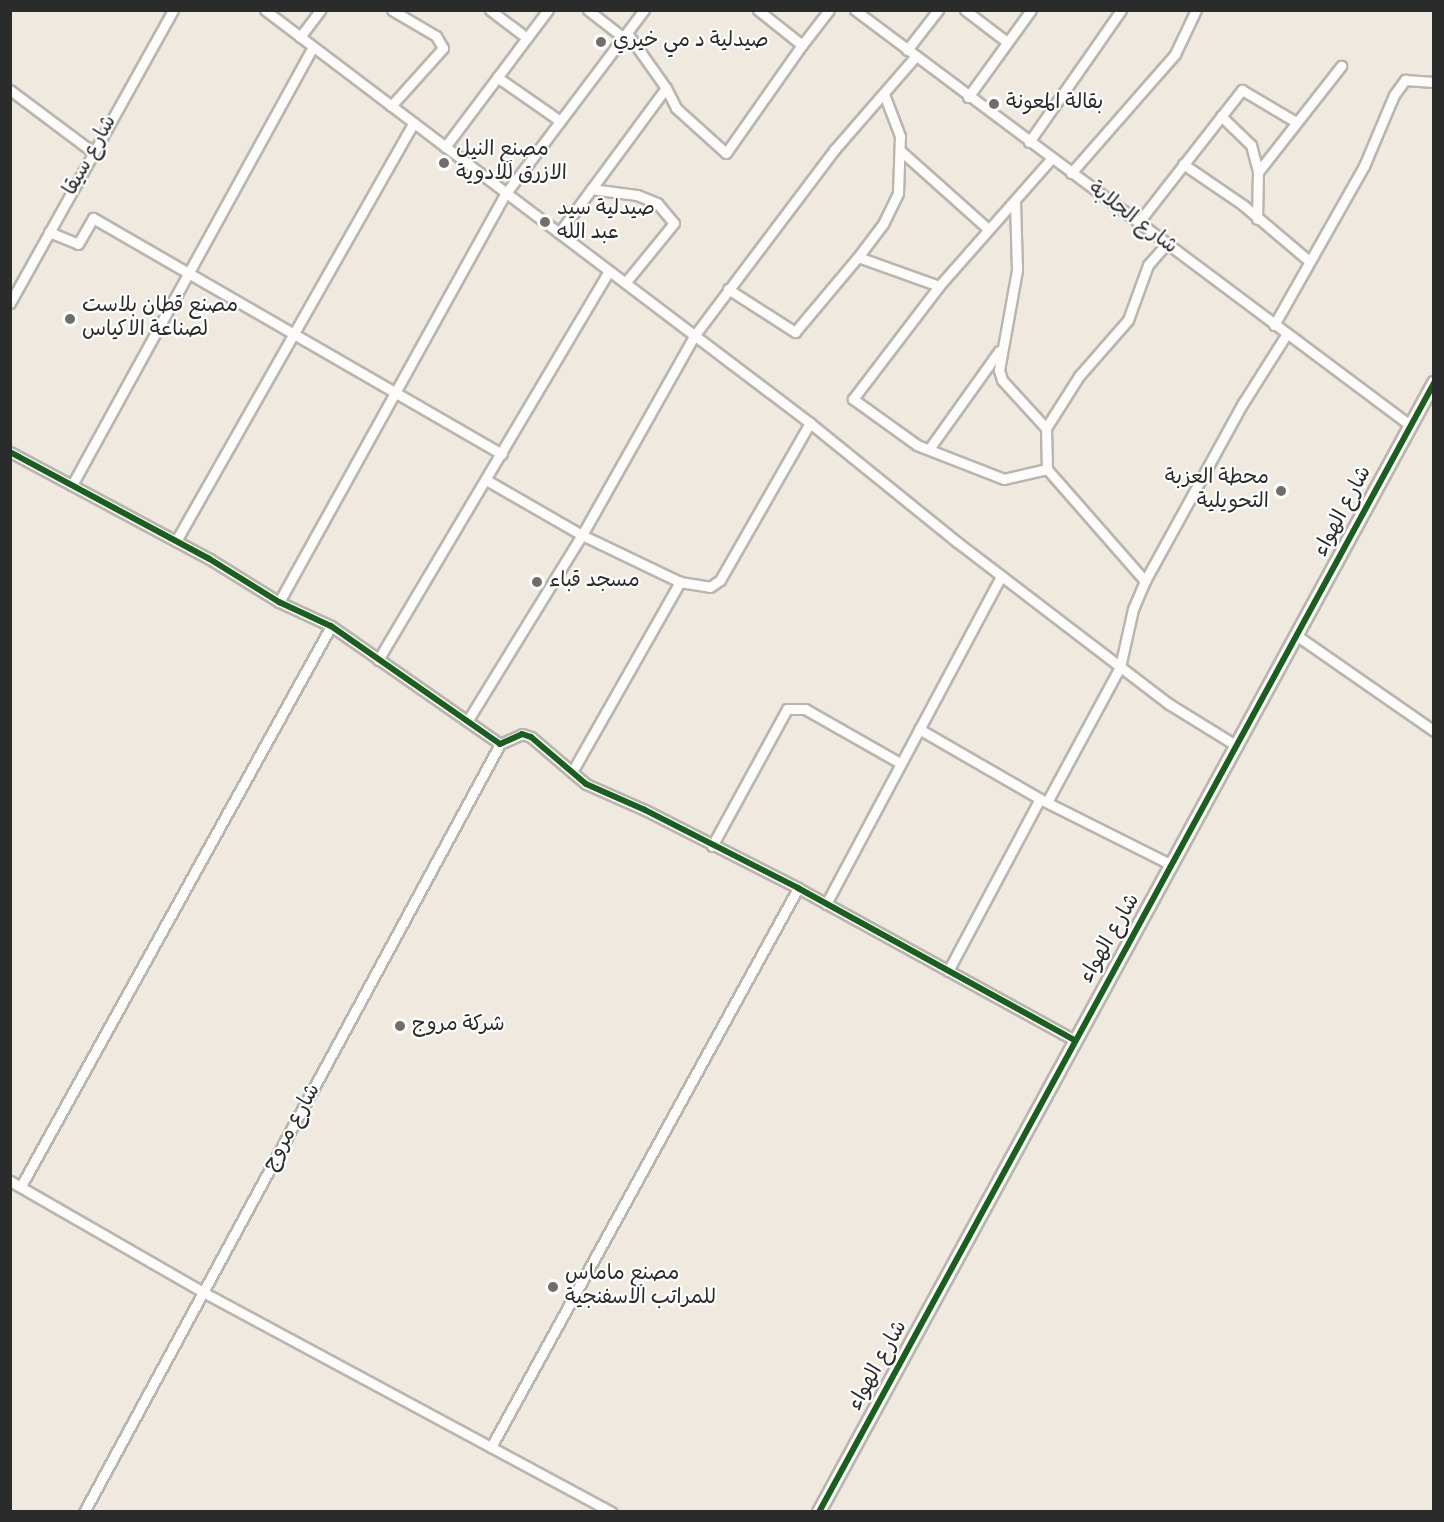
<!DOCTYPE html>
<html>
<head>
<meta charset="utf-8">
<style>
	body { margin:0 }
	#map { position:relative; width:1444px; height:1522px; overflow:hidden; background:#f0e9df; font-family:Dekko,"Playpen Sans Arabic",sans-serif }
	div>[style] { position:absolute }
	.roads { filter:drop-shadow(2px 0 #b9b5af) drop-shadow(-2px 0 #b9b5af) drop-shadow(0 2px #b9b5af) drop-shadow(0 -2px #b9b5af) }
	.minor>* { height:9px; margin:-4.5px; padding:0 4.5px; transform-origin:4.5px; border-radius:4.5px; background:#fdfcfa }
	.tertiary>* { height:12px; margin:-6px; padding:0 6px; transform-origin:6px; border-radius:6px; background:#fdfcfa }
	.cycleway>* { height:6px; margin:-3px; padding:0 3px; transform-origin:3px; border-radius:3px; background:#1b5e20 }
	.dots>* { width:16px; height:16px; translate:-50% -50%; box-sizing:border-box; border:3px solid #fff; border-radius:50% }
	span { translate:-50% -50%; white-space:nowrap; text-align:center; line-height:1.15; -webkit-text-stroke:4.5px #fff; paint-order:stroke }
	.poi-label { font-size:21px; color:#2b2b2b }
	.left { translate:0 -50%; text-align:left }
	.right { translate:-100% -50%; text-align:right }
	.street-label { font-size:21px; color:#2b2b2b }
	.frame { position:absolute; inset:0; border:12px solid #2b2b2b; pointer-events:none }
</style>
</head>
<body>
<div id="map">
	<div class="roads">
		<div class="minor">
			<i style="left:265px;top:10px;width:684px;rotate:37.15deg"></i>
			<i style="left:810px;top:423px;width:189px;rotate:39deg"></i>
			<i style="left:957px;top:542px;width:267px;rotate:37.4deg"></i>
			<i style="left:1169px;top:704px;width:80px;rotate:31.7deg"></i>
			<i style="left:490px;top:10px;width:46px;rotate:37.1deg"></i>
			<i style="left:588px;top:10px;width:46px;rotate:37.9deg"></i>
			<i style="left:758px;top:10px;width:56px;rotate:38.5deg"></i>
			<i style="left:802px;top:45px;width:44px;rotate:-52.4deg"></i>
			<i style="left:855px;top:10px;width:693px;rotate:36.79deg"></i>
			<i style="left:965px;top:10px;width:53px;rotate:37.3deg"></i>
			<i style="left:300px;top:37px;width:34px;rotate:-53deg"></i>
			<i style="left:907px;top:50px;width:51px;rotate:-52.2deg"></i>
			<i style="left:497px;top:77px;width:77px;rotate:34.9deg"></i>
			<i style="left:666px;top:88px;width:22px;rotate:63deg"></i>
			<i style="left:676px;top:108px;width:67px;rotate:42deg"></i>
			<i style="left:726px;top:153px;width:132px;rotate:-54.9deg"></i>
			<i style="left:10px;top:90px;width:104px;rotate:36.8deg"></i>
			<i style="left:968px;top:97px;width:107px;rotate:-54.1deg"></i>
			<i style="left:391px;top:106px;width:78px;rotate:-48.1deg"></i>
			<i style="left:443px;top:48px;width:14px;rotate:-120deg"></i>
			<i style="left:436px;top:36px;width:51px;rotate:-149.4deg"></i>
			<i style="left:1221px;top:116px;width:42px;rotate:44deg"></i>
			<i style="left:1251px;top:145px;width:28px;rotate:75deg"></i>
			<i style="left:1029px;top:142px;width:161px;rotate:-55.1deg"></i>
			<i style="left:445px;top:147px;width:171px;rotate:-53.1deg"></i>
			<i style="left:902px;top:152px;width:115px;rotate:41.8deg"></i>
			<i style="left:1183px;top:164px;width:73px;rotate:34.3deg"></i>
			<i style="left:1243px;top:205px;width:87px;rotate:40.3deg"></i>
			<i style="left:1071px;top:173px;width:158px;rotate:-48.8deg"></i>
			<i style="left:1175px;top:54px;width:49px;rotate:-64.5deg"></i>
			<i style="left:591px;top:189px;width:46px;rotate:7.4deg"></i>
			<i style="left:637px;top:195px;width:22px;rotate:22deg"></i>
			<i style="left:657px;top:203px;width:26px;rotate:50deg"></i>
			<i style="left:674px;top:223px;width:77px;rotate:129.2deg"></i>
			<i style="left:1015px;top:202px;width:68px;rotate:88.3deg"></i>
			<i style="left:1017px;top:270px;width:102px;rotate:100.2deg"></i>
			<i style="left:999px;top:370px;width:10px;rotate:73deg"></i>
			<i style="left:1002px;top:380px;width:65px;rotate:47.5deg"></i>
			<i style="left:1257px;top:219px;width:47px;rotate:-88.8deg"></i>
			<i style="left:1258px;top:172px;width:135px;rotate:-51.9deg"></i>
			<i style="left:1138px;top:223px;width:169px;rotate:-52deg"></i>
			<i style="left:1242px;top:90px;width:63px;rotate:30.7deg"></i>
			<i style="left:49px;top:232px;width:31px;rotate:22deg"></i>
			<i style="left:78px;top:244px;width:30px;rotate:-60deg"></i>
			<i style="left:93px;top:218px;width:472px;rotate:30deg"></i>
			<i style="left:559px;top:233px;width:180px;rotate:-53.6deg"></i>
			<i style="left:666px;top:88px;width:67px;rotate:-125.3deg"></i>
			<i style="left:858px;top:257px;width:86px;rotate:19.7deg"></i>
			<i style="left:728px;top:289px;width:80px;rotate:32.7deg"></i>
			<i style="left:795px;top:332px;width:98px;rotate:-50deg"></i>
			<i style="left:858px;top:257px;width:41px;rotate:-52.9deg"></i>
			<i style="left:883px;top:224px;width:34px;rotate:-64deg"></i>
			<i style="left:898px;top:193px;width:57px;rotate:-88deg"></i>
			<i style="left:900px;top:136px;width:45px;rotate:-110.9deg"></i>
			<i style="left:10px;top:303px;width:335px;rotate:-60.9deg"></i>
			<i style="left:1274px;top:325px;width:183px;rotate:-60.5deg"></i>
			<i style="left:1364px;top:166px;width:77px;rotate:-67.1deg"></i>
			<i style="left:1394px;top:95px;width:19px;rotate:-54deg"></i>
			<i style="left:1405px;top:80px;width:29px;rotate:4deg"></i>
			<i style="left:929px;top:449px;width:120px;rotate:-54.5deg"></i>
			<i style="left:10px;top:452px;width:225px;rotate:28.2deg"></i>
			<i style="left:208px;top:558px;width:84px;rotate:31.8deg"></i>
			<i style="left:279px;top:602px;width:57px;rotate:24.8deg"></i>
			<i style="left:331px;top:626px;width:206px;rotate:34.9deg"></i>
			<i style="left:500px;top:744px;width:24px;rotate:-24deg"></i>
			<i style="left:522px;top:734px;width:9px;rotate:18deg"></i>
			<i style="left:531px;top:737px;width:72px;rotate:40.5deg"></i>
			<i style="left:586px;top:784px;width:64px;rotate:23.8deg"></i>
			<i style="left:645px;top:810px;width:172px;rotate:27deg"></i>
			<i style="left:798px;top:888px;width:314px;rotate:28.8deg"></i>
			<i style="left:1047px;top:469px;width:44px;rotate:166.9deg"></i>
			<i style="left:1004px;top:479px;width:93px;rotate:-158.7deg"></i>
			<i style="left:917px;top:445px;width:79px;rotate:-144.3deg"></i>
			<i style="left:853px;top:399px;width:142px;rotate:-52.7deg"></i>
			<i style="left:939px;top:286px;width:171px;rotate:-48.6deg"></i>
			<i style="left:488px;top:481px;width:108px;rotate:29.9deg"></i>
			<i style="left:582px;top:535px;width:109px;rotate:25.6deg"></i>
			<i style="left:680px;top:582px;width:30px;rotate:9deg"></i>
			<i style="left:710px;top:587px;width:12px;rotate:-35deg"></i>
			<i style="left:720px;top:580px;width:181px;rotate:-60.2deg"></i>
			<i style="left:72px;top:485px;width:500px;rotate:-61.2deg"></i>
			<i style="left:176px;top:541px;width:481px;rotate:-60.4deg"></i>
			<i style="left:1145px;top:581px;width:149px;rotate:-131.2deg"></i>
			<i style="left:1047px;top:469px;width:41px;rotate:-91.4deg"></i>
			<i style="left:1046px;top:428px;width:62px;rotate:-57.6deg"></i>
			<i style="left:1079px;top:376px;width:74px;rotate:-48.8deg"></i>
			<i style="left:1128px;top:320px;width:59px;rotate:-70deg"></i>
			<i style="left:1148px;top:265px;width:28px;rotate:-49deg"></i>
			<i style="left:279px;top:602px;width:468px;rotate:-61deg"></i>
			<i style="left:506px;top:193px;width:229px;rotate:-53deg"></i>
			<i style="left:1296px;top:635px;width:168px;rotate:34.8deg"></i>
			<i style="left:378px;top:660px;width:452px;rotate:-59.3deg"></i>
			<i style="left:468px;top:720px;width:217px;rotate:-58.4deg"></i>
			<i style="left:582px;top:535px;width:228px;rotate:-60.6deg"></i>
			<i style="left:694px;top:336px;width:234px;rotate:-53deg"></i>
			<i style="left:835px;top:149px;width:122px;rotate:-49deg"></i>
			<i style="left:919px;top:729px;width:140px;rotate:30deg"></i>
			<i style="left:1040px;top:799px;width:148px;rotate:26.6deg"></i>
			<i style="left:572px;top:772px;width:219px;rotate:-60.4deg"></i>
			<i style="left:1047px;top:802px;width:153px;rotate:-61.6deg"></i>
			<i style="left:1120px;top:667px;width:59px;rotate:-77.4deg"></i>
			<i style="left:1133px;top:609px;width:30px;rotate:-67deg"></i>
			<i style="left:1145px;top:581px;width:203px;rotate:-61.2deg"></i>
			<i style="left:1243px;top:403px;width:80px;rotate:-57.7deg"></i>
			<i style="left:712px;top:846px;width:156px;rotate:-61.3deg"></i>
			<i style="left:787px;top:709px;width:18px"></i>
			<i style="left:805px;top:709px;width:109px;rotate:29.6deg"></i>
			<i style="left:826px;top:904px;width:372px;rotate:-61.9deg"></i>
			<i style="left:948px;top:971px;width:195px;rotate:-61.9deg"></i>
			<i style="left:10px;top:1181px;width:223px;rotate:29.9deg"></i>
			<i style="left:203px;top:1292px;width:464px;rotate:28.3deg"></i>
			<i style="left:21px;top:1186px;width:640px;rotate:-61.03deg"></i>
			<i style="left:491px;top:1447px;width:638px;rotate:-61.22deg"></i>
			<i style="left:84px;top:1512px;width:873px;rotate:-61.56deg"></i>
		</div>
		<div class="tertiary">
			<i style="left:819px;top:1512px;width:1286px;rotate:-61.42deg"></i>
		</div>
	</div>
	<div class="cycleway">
		<i style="left:10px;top:452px;width:225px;rotate:28.2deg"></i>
		<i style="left:208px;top:558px;width:84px;rotate:31.8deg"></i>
		<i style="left:279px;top:602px;width:57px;rotate:24.8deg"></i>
		<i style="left:331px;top:626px;width:206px;rotate:34.9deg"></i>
		<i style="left:500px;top:744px;width:24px;rotate:-24deg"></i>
		<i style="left:522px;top:734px;width:9px;rotate:18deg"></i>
		<i style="left:531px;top:737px;width:72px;rotate:40.5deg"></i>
		<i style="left:586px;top:784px;width:64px;rotate:23.8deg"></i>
		<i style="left:645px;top:810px;width:172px;rotate:27deg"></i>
		<i style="left:798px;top:888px;width:314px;rotate:28.8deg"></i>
		<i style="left:819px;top:1512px;width:1286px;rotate:-61.42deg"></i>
	</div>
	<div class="dots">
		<i style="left:601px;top:42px;background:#706e6a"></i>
		<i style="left:994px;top:104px;background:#706e6a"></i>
		<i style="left:444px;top:163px;background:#706e6a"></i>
		<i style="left:545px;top:222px;background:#706e6a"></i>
		<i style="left:70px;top:319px;background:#706e6a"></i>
		<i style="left:1281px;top:491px;background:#706e6a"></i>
		<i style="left:537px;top:582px;background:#706e6a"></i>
		<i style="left:400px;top:1026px;background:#706e6a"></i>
		<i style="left:553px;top:1287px;background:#706e6a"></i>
	</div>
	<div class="poi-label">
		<span class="left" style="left:613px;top:42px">صيدلية د مي خيري</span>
		<span class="left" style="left:1006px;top:104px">بقالة المعونة</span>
		<span class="left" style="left:456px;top:163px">مصنع النيل<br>الازرق للادوية</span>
		<span class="left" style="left:557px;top:222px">صيدلية سيد<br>عبد الله</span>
		<span class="left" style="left:82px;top:319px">مصنع قطان بلاست<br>لصناعة الاكياس</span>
		<span class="right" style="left:1269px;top:491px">محطة العزبة<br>التحويلية</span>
		<span class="left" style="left:549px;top:582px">مسجد قباء</span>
		<span class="left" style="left:412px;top:1026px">شركة مروج</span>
		<span class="left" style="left:565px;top:1287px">مصنع ماماس<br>للمراتب الاسفنجية</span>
	</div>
	<div class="street-label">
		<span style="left:91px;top:156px;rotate:-61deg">شارع سيقا</span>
		<span style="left:1132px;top:219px;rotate:37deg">شارع الجلابة</span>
		<span style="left:1344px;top:512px;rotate:-62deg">شارع الهواء</span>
		<span style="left:1111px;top:939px;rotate:-60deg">شارع الهواء</span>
		<span style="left:293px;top:1128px;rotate:-61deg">شارع مروج</span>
		<span style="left:879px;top:1366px;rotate:-61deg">شارع الهواء</span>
	</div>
	<div class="frame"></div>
</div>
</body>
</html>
